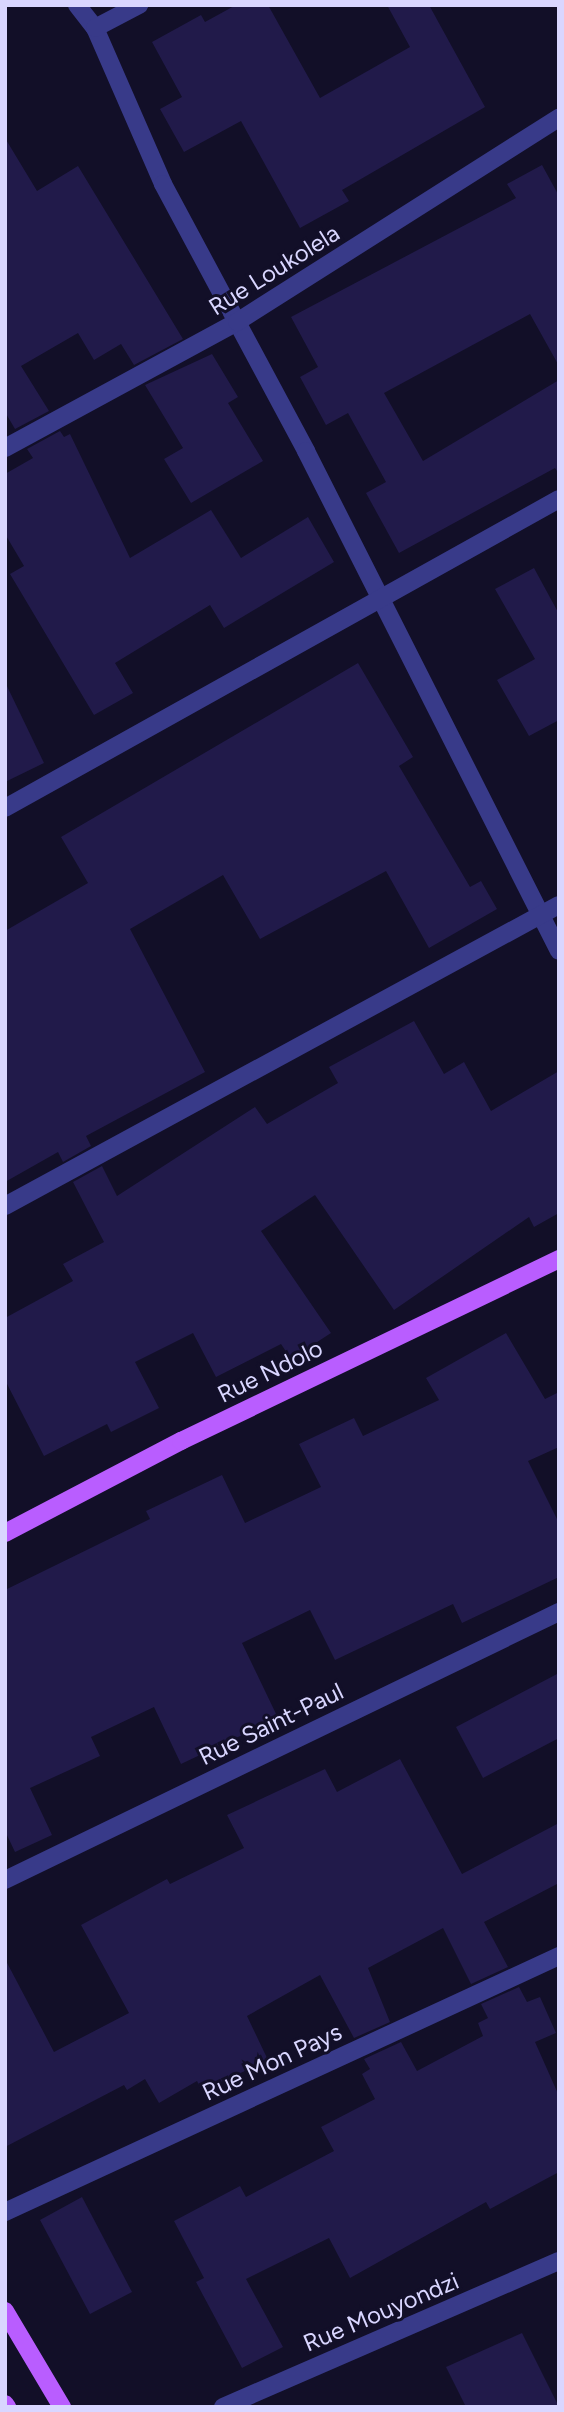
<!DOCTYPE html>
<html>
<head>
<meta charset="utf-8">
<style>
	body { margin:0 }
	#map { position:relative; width:564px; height:2412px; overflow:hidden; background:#120f28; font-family:Figtree,sans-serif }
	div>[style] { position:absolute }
	.building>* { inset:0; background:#211a4a }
	.minor>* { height:18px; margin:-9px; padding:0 9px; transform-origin:9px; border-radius:9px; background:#383a89 }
	.primary>* { height:18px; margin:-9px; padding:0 9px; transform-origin:9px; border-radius:9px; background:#b95dff }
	span { translate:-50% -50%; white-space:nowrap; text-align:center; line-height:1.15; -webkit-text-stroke:6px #120f28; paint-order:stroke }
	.street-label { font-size:24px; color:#d9d6ff }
	.frame { position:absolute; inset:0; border:7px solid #d9d6ff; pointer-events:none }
</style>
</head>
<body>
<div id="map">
	<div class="building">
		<i style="clip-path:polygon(236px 5px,268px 5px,320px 98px,410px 47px,387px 5px,429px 5px,485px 107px,342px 190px,349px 201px,300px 228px,241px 121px,184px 152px,160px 109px,182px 97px,152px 42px,201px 15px,205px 22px)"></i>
		<i style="clip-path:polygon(5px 138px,37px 191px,78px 166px,183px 339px,134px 365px,121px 344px,94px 360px,78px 333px,21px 366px,49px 411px,15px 429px,5px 412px)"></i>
		<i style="clip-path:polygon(542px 165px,559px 196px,559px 366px,530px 314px,384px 393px,423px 461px,559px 380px,559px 474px,555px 468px,399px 553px,366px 493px,386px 482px,348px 413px,326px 425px,300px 377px,318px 367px,291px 317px,516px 198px,507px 184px)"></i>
		<i style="clip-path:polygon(212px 354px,238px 397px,228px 403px,263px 461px,191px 503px,164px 459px,183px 448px,145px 385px)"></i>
		<i style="clip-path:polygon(60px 431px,64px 437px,70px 434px,130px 558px,211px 510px,241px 558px,308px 517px,334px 562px,224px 628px,210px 605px,115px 663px,133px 693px,94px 715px,10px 574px,24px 566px,5px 534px,5px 474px,33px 458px,27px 449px)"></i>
		<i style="clip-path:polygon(534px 568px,559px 614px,559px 720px,529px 736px,497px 680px,535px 659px,495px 589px)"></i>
		<i style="clip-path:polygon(358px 663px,413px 757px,399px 766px,470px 887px,481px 881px,497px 909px,429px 948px,386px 871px,260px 939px,223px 875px,130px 929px,205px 1072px,86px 1136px,91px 1146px,63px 1162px,58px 1152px,5px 1182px,5px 931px,88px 883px,61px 837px)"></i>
		<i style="clip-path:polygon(5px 682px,44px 763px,5px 782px)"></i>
		<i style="clip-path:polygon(414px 1021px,444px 1074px,464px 1062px,491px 1111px,559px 1071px,559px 1213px,534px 1227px,529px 1217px,394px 1310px,315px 1195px,261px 1231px,331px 1333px,291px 1359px,281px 1344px,216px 1377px,193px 1333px,135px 1362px,159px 1408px,111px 1432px,107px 1424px,44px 1456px,5px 1380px,5px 1318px,73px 1281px,63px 1264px,104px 1242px,73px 1182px,102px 1166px,117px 1196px,255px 1107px,267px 1124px,338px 1083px,329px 1067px)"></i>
		<i style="clip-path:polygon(506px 1333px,545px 1399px,559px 1392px,559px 1447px,528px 1461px,559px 1523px,559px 1577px,462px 1623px,453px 1604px,335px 1660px,310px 1610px,242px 1643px,278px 1718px,181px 1764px,154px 1707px,91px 1737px,100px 1756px,30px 1788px,52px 1835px,15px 1852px,5px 1831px,5px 1590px,150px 1519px,146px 1511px,222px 1475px,245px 1523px,321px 1487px,299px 1444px,354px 1418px,363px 1436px,439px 1400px,426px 1378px)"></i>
		<i style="clip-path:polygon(559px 1673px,559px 1738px,483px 1778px,456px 1727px)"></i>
		<i style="clip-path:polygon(400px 1759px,462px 1874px,559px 1823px,559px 1883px,484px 1922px,508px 1967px,471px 1984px,443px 1928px,368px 1968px,390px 2022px,354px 2038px,320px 1975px,247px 2016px,268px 2060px,202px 2091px,197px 2081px,159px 2103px,145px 2079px,127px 2090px,124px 2085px,5px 2147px,5px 1959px,54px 2052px,129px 2013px,81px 1925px,167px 1879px,170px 1884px,244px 1848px,227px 1815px,325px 1769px,337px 1792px)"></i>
		<i style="clip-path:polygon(519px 1987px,527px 2002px,540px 1997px,556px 2033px,535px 2042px,559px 2096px,559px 2172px,490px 2209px,486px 2202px,350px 2278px,329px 2238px,246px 2279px,283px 2347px,242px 2368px,196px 2282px,204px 2278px,174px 2221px,240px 2186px,246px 2197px,334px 2151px,321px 2127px,375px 2099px,362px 2074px,370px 2069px,364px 2059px,401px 2042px,417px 2071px,483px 2036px,478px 2023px,488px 2018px,481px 2004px)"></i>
		<i style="clip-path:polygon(82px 2197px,132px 2292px,90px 2314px,40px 2220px)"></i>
		<i style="clip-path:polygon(522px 2333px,559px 2407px,466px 2407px,446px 2367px)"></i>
	</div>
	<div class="minor">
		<i style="left:77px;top:5px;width:29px;rotate:52deg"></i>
		<i style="left:95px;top:28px;width:170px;rotate:66.4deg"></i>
		<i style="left:163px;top:184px;width:303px;rotate:61.8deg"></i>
		<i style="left:306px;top:451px;width:560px;rotate:63.16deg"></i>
		<i style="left:95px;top:28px;width:50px;rotate:-27.6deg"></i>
		<i style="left:5px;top:448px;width:264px;rotate:-28.5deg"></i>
		<i style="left:237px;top:322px;width:381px;rotate:-32.4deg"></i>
		<i style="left:5px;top:808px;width:634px;rotate:-29.15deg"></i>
		<i style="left:5px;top:1206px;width:630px;rotate:-28.52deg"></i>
		<i style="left:5px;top:1880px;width:615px;rotate:-25.82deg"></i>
		<i style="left:5px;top:2212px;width:610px;rotate:-24.8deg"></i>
		<i style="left:223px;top:2407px;width:366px;rotate:-23.5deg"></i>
	</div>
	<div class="primary">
		<i style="left:5px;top:1533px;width:199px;rotate:-27.6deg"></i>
		<i style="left:181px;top:1441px;width:420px;rotate:-25.7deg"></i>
		<i style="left:5px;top:2311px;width:112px;rotate:59.3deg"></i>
		<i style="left:5px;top:2404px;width:4px;rotate:56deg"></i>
	</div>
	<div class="street-label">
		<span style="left:274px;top:270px;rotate:-32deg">Rue Loukolela</span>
		<span style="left:270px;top:1371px;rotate:-26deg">Rue Ndolo</span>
		<span style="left:271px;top:1724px;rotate:-26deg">Rue Saint-Paul</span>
		<span style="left:272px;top:2062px;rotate:-25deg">Rue Mon Pays</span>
		<span style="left:381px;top:2312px;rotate:-23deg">Rue Mouyondzi</span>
	</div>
	<div class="frame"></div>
</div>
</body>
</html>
